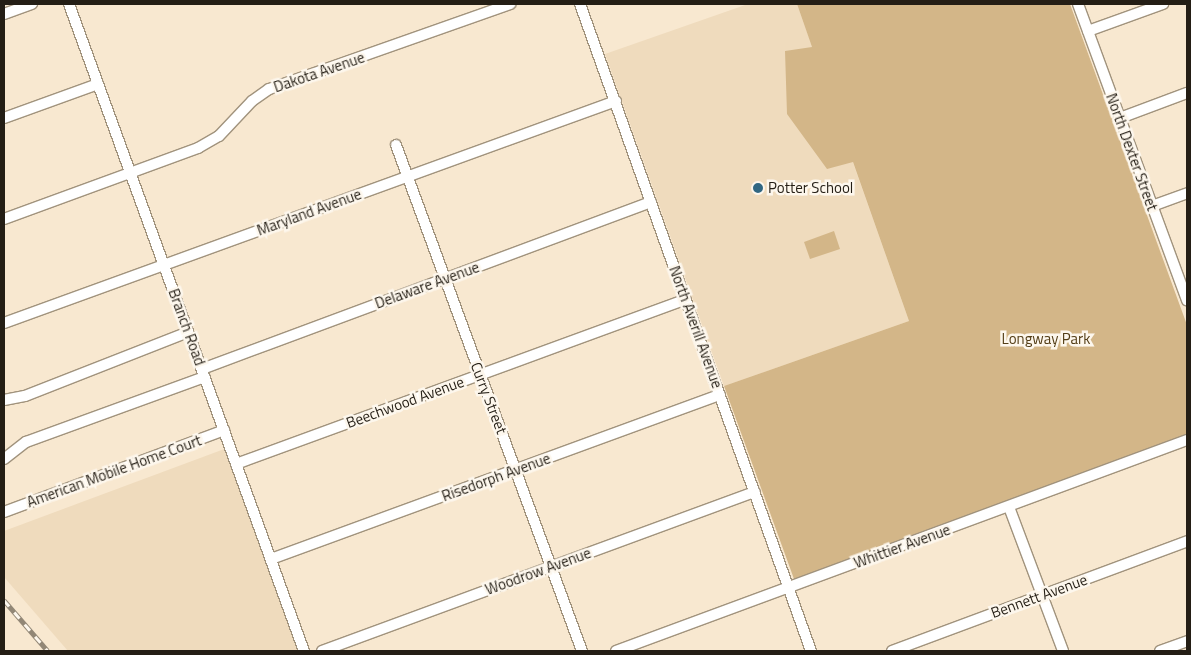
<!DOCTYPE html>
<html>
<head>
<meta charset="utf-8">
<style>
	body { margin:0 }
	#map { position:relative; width:1191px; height:655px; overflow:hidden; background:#f8e8d0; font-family:"Titillium Web",sans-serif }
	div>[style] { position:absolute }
	.built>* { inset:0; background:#efdbbd }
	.green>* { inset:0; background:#d3b688 }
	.roads { filter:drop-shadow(1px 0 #a1937d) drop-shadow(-1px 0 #a1937d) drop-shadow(0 1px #a1937d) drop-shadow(0 -1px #a1937d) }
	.minor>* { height:10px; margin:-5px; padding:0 5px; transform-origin:5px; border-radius:5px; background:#fff }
	.rail>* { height:4.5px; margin-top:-2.25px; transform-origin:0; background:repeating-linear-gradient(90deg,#fdf7ed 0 8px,#928776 0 16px); box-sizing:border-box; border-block:1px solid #928776 }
	.dots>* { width:14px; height:14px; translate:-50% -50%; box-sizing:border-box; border:2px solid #fdf7ed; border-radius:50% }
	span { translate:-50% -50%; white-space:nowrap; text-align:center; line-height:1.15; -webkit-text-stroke:5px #fdf7ed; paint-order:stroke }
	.street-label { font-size:15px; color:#241e15 }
	.poi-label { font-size:15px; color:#241e15 }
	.left { translate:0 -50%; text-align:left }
	.park-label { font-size:15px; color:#543e17 }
	.frame { position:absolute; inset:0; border:5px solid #241e15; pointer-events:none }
</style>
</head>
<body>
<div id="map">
	<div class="built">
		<i style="clip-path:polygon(748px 4px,797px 4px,909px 321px,724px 386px,605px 54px)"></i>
		<i style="clip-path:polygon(227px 448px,300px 651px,68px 651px,4px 577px,4px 531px)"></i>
	</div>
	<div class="green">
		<i style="clip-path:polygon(797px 4px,1070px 4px,1187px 325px,1187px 435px,794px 579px,724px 386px,909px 321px,853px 162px,827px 169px,787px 114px,785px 51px,812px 47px)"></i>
		<i style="clip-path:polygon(834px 231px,840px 249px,810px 259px,804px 242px)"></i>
	</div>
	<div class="roads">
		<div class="minor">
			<i style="left:69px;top:4px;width:688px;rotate:70.04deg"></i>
			<i style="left:580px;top:4px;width:687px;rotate:70.35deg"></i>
			<i style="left:1078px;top:4px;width:316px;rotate:69.8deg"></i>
			<i style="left:4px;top:14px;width:30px;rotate:-20deg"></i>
			<i style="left:1088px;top:31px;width:80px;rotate:-19.8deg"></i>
			<i style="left:4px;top:118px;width:100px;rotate:-19.9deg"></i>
			<i style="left:1120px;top:118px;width:72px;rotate:-20.5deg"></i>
			<i style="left:396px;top:145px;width:539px;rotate:69.82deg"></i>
			<i style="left:1152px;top:206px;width:37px;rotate:-20deg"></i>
			<i style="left:4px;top:219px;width:207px;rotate:-20.1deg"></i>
			<i style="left:198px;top:148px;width:24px;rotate:-30deg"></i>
			<i style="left:219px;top:136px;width:48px;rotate:-46.7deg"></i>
			<i style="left:252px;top:101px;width:21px;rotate:-35deg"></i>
			<i style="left:269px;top:89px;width:256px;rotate:-19.4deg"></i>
			<i style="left:4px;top:323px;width:651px;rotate:-19.94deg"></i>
			<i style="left:202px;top:369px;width:479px;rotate:-20.4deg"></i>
			<i style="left:4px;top:400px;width:21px;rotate:-11deg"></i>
			<i style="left:25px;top:396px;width:175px;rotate:-21.4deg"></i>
			<i style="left:4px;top:459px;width:28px;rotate:-38deg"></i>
			<i style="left:26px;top:442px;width:190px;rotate:-20deg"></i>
			<i style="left:236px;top:464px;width:479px;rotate:-20.1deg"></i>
			<i style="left:1009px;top:507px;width:154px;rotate:69.4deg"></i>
			<i style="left:4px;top:512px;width:235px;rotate:-20.4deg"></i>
			<i style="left:271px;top:559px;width:478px;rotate:-20.1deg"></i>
			<i style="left:322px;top:651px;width:461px;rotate:-20.2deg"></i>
			<i style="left:616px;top:651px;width:609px;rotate:-20.28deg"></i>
			<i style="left:892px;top:651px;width:315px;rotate:-20.4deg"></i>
			<i style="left:1160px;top:651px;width:29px;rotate:-20deg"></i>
		</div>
	</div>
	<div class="rail">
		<i style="left:4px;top:600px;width:67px;rotate:49.2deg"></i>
	</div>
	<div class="dots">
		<i style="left:758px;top:188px;background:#316782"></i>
	</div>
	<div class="street-label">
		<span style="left:319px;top:72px;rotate:-19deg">Dakota Avenue</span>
		<span style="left:1132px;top:152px;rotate:70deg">North Dexter Street</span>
		<span style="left:309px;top:212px;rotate:-20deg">Maryland Avenue</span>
		<span style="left:427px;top:285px;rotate:-20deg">Delaware Avenue</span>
		<span style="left:187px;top:327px;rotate:70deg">Branch Road</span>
		<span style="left:696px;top:327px;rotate:70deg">North Averill Avenue</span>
		<span style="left:489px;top:398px;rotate:69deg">Curry Street</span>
		<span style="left:405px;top:402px;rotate:-20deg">Beechwood Avenue</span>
		<span style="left:114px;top:471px;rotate:-20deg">American Mobile Home Court</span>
		<span style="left:496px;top:477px;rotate:-20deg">Risedorph Avenue</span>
		<span style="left:902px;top:546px;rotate:-20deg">Whittier Avenue</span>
		<span style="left:538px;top:571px;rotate:-20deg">Woodrow Avenue</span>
		<span style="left:1039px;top:596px;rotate:-20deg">Bennett Avenue</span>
	</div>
	<div class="poi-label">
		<span class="left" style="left:768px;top:188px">Potter School</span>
	</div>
	<div class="park-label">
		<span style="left:1046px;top:339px">Longway Park</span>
	</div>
	<div class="frame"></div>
</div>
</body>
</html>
